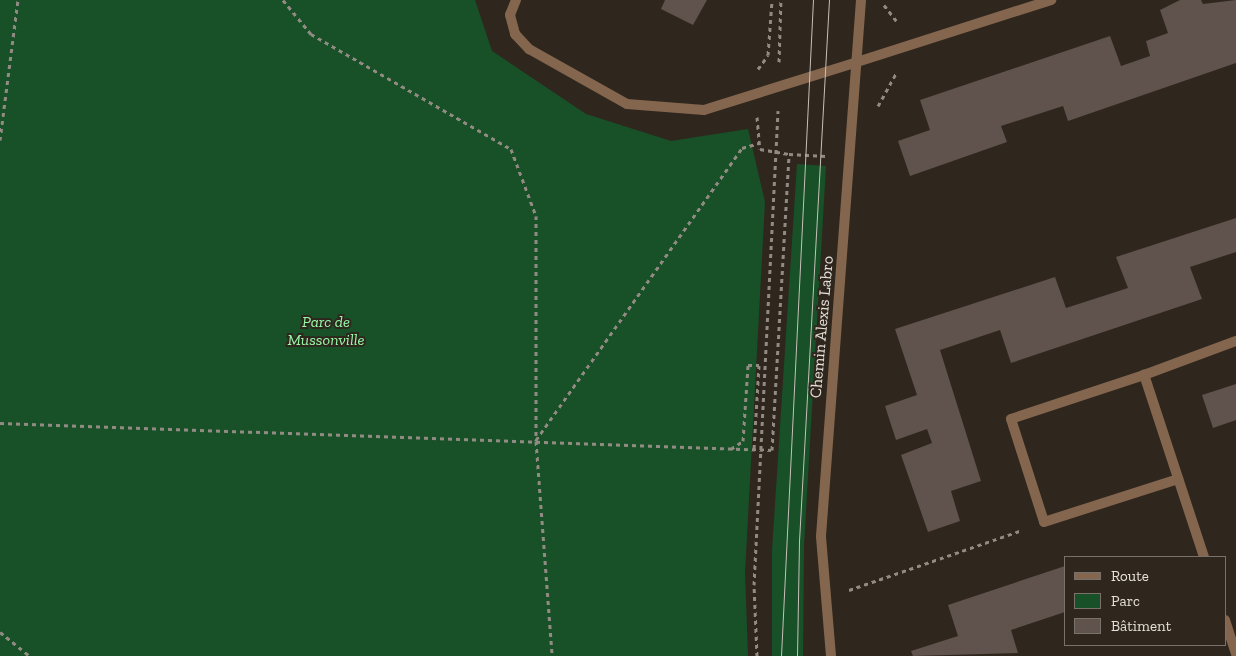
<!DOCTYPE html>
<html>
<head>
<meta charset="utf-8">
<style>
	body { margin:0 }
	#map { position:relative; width:1236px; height:656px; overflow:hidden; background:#2f271e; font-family:"Zilla Slab",serif }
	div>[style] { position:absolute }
	.green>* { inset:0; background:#185127 }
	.building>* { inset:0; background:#60524d }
	.path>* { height:3px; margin-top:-1.5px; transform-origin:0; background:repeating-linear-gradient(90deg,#928b84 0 4px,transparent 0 8px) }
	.service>* { height:10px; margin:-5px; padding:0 5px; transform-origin:5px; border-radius:5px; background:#84664e }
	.minor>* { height:10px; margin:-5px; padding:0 5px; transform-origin:5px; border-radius:5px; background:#84664e }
	.tertiary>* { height:10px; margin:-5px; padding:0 5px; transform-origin:5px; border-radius:5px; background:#84664e }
	.tram>* { height:1px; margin:-0.5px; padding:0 0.5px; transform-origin:0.5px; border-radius:0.5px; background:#c7c0ba }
	span { translate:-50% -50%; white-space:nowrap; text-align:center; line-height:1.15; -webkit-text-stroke:4px #2f271e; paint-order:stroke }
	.park-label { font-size:16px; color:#96faa9; font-style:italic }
	.street-label { font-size:16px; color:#e7e1db }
	.legend { position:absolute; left:1064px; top:556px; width:162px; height:90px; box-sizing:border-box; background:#2f271e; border:1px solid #79716a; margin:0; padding:6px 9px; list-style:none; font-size:15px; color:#e7e1db }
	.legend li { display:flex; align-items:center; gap:10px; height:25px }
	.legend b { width:25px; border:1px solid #79716a }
</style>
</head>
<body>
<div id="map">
	<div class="green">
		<i style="clip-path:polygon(0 0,475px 0,492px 51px,586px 114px,671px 141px,748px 129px,765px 202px,745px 573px,748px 656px,0 656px)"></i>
		<i style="clip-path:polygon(797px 164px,826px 166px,804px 546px,803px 656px,772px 656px,772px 551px)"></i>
	</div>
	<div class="building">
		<i style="clip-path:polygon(665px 0,707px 0,693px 25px,661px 9px)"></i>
		<i style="clip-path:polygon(1180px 0,1201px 0,1203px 4px,1236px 0,1236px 63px,1068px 121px,1063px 106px,1001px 126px,1007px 142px,910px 176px,898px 141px,930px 130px,920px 100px,1110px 36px,1121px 66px,1150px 56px,1146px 41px,1168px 33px,1160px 10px)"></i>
		<i style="clip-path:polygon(1236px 218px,1236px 252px,1190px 267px,1202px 299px,1011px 363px,1000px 330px,940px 350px,981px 481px,951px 491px,960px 521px,928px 532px,901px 455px,932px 443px,927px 429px,896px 440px,885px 406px,917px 395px,895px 329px,1055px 277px,1066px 308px,1128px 288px,1116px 257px)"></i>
		<i style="clip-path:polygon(1236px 384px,1236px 420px,1213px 428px,1202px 395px)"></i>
		<i style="clip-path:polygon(1065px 566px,1065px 612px,1011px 630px,1018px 653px,913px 656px,911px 651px,958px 636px,948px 605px)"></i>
	</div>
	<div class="path">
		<i style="left:283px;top:0;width:44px;rotate:50.5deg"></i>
		<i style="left:311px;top:34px;width:231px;rotate:29.9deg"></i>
		<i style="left:511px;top:149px;width:72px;rotate:69.5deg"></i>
		<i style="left:536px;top:216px;width:225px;rotate:90deg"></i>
		<i style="left:536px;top:441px;width:216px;rotate:85.7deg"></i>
		<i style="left:884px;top:5px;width:24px;rotate:52deg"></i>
		<i style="left:779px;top:62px;width:62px;rotate:-88.2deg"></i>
		<i style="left:758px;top:69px;width:17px;rotate:-54deg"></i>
		<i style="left:768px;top:55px;width:55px;rotate:-85.8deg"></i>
		<i style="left:878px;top:106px;width:39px;rotate:-61deg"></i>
		<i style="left:757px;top:117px;width:32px;rotate:85deg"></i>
		<i style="left:760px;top:149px;width:29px;rotate:10deg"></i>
		<i style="left:0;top:140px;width:141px;rotate:-82.7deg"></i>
		<i style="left:0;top:423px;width:772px;rotate:2deg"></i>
		<i style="left:772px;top:450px;width:296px;rotate:-86.7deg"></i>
		<i style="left:789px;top:154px;width:37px;rotate:3deg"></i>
		<i style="left:536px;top:440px;width:357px;rotate:-54.8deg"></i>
		<i style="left:742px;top:148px;width:18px;rotate:-16deg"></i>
		<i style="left:731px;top:449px;width:14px;rotate:-34deg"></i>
		<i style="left:743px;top:441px;width:76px;rotate:-86.2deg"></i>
		<i style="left:748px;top:365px;width:11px"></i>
		<i style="left:759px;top:365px;width:84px;rotate:93.4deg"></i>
		<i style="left:849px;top:590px;width:183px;rotate:-19.1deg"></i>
		<i style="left:0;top:632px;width:38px;rotate:39deg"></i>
		<i style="left:757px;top:656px;width:71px;rotate:-92.4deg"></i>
		<i style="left:754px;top:585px;width:475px;rotate:-87.1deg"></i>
	</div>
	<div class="service">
		<i style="left:516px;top:0;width:16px;rotate:112deg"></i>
		<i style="left:510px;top:15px;width:20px;rotate:75deg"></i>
		<i style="left:515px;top:34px;width:21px;rotate:47deg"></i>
		<i style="left:529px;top:49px;width:112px;rotate:29.3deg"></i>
		<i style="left:627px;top:104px;width:77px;rotate:4.5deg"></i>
		<i style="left:704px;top:110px;width:160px;rotate:-17.4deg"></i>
	</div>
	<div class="minor">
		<i style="left:857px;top:62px;width:204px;rotate:-17.7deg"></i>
		<i style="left:1144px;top:375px;width:140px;rotate:161.7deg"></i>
		<i style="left:1011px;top:419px;width:108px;rotate:72.2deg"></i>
		<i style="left:1044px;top:522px;width:141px;rotate:-17.8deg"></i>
		<i style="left:1204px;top:557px;width:192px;rotate:-108.2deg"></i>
		<i style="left:1144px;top:375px;width:98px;rotate:-20.3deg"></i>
		<i style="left:1225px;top:620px;width:36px;rotate:72deg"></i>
	</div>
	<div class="tertiary">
		<i style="left:831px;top:656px;width:120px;rotate:-94.8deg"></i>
		<i style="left:821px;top:536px;width:537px;rotate:-85.73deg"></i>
	</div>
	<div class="tram">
		<i style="left:781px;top:656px;width:657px;rotate:-87.21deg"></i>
		<i style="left:797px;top:656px;width:115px;rotate:-89deg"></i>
		<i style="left:799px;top:541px;width:542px;rotate:-86.83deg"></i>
	</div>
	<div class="park-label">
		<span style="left:326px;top:331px">Parc de<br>Mussonville</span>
	</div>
	<div class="street-label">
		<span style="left:822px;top:327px;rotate:-85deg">Chemin Alexis Labro</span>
	</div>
	<ul class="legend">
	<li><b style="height:6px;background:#84664e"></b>Route</li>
	<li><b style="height:14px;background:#185127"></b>Parc</li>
	<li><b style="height:14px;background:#60524d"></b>Bâtiment</li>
	</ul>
</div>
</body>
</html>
